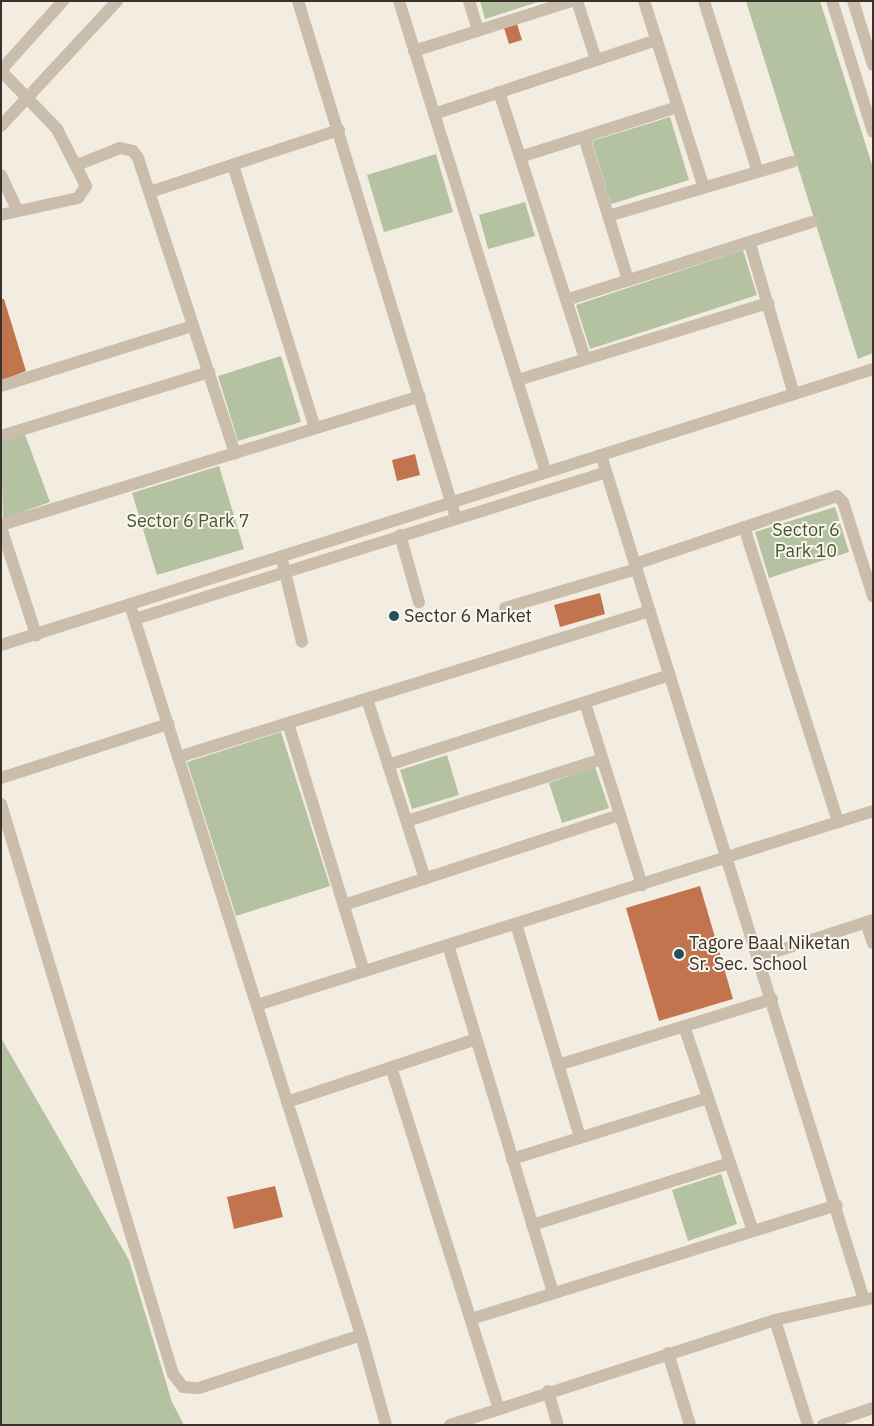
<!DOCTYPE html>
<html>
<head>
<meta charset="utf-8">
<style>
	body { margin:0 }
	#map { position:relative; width:874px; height:1426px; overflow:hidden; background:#f3ece1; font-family:"IBM Plex Sans",sans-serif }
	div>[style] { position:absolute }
	.green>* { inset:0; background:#b4c2a1 }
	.building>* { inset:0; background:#c2744f }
	.minor>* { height:12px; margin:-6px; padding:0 6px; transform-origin:6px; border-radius:6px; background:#cbbdac }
	.dots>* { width:14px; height:14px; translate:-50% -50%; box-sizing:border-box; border:2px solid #faf5ed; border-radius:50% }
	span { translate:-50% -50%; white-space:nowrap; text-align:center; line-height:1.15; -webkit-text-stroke:4px #faf5ed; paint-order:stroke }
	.park-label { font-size:18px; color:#45572f }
	.poi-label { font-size:18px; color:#39312b }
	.left { translate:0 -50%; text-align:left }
	.frame { position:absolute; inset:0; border:2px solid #39312b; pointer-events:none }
</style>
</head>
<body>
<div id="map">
	<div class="green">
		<i style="clip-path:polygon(480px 1px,541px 1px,485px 19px)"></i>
		<i style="clip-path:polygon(746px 1px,820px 1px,873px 168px,873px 353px,858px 359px)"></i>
		<i style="clip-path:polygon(670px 117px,689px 180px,611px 204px,592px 141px)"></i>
		<i style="clip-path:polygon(436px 154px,453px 212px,384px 232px,367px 175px)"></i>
		<i style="clip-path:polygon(525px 202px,535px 236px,488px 249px,479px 215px)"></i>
		<i style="clip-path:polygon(743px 250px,757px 295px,590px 349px,576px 305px)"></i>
		<i style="clip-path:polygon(281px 356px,301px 422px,238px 441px,218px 376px)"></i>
		<i style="clip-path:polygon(24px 432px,50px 502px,3px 519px,1px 439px)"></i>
		<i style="clip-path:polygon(219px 466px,244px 549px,157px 575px,132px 493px)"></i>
		<i style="clip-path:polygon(835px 507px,849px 552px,769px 578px,755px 532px)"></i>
		<i style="clip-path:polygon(281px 732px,330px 886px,236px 916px,187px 762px)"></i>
		<i style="clip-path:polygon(447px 755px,459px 795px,412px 809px,400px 770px)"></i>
		<i style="clip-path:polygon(595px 767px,609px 808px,562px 823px,549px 783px)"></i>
		<i style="clip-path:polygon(1px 1038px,129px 1260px,172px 1402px,184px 1425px,1px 1425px)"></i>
		<i style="clip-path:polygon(721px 1174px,737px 1224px,688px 1241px,672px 1190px)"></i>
	</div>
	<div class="building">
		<i style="clip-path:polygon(517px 24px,522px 40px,509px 44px,504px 28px)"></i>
		<i style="clip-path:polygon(1px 299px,4px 299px,26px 371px,1px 381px)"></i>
		<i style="clip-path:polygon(415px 454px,420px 475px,397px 481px,392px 460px)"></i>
		<i style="clip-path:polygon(600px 593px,605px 614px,560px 627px,554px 605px)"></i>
		<i style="clip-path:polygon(700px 886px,733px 999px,659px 1021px,626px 908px)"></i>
		<i style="clip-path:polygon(275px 1186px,283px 1217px,234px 1229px,227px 1197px)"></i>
	</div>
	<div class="minor">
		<i style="left:298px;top:1px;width:541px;rotate:73.01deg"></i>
		<i style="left:399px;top:1px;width:493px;rotate:72.7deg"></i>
		<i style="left:469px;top:1px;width:31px;rotate:73deg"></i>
		<i style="left:577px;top:1px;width:62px;rotate:72.1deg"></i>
		<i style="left:644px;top:1px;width:196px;rotate:72.2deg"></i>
		<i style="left:704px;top:1px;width:179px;rotate:72.5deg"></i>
		<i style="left:832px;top:1px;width:137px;rotate:72.6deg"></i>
		<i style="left:853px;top:1px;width:67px;rotate:72.6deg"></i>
		<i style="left:414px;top:51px;width:166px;rotate:-17.6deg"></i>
		<i style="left:1px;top:70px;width:93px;rotate:-48.1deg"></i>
		<i style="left:1px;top:71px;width:81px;rotate:46deg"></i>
		<i style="left:57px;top:129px;width:64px;rotate:63deg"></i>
		<i style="left:86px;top:186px;width:14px;rotate:124deg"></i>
		<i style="left:78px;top:198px;width:79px;rotate:167.6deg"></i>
		<i style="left:499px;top:92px;width:281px;rotate:72.1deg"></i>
		<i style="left:434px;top:114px;width:235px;rotate:-18.4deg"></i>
		<i style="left:1px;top:126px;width:171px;rotate:-47.1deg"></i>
		<i style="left:584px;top:137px;width:150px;rotate:72.9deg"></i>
		<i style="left:520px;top:157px;width:166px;rotate:-17.6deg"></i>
		<i style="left:77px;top:165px;width:46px;rotate:-21.6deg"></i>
		<i style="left:120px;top:148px;width:13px;rotate:13deg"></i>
		<i style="left:133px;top:151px;width:9px;rotate:54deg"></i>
		<i style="left:138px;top:158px;width:311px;rotate:71.8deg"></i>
		<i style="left:233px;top:165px;width:275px;rotate:72.7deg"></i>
		<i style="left:1px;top:175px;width:38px;rotate:65deg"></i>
		<i style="left:150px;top:192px;width:199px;rotate:-18.2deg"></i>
		<i style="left:608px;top:216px;width:192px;rotate:-16.4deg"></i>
		<i style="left:750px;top:244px;width:156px;rotate:73.7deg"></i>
		<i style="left:566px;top:300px;width:258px;rotate:-17.6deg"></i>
		<i style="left:518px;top:380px;width:262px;rotate:-17.1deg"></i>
		<i style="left:1px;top:386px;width:201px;rotate:-17.4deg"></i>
		<i style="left:1px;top:436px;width:218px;rotate:-17.1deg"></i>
		<i style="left:601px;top:455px;width:885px;rotate:72.71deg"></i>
		<i style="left:1px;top:525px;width:438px;rotate:-17.1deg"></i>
		<i style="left:1px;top:527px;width:114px;rotate:72deg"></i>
		<i style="left:744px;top:527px;width:310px;rotate:72.3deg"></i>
		<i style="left:400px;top:535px;width:70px;rotate:74.2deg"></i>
		<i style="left:283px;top:564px;width:80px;rotate:76.3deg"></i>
		<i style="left:635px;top:564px;width:213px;rotate:-18.6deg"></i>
		<i style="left:837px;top:496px;width:8px;rotate:45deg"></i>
		<i style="left:843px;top:502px;width:99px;rotate:72.3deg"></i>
		<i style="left:130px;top:605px;width:766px;rotate:72.44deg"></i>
		<i style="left:361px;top:1335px;width:93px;rotate:74.5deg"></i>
		<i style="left:505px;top:608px;width:138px;rotate:-16.5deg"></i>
		<i style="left:135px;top:619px;width:493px;rotate:-17.3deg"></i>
		<i style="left:1px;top:645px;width:915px;rotate:-17.56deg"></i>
		<i style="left:367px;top:699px;width:189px;rotate:72.1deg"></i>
		<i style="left:585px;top:703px;width:191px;rotate:72.6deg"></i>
		<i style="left:288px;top:723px;width:259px;rotate:73deg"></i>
		<i style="left:178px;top:757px;width:494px;rotate:-17.2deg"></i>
		<i style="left:388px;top:765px;width:296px;rotate:-17.7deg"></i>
		<i style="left:1px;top:778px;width:176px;rotate:-17.9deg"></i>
		<i style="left:1px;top:804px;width:595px;rotate:73.21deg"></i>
		<i style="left:173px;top:1374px;width:16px;rotate:52deg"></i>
		<i style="left:183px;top:1387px;width:16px;rotate:4deg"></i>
		<i style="left:199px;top:1388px;width:170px;rotate:-18.1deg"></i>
		<i style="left:407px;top:821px;width:205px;rotate:-17.6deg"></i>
		<i style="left:344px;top:905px;width:290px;rotate:-18.1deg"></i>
		<i style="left:866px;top:922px;width:22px;rotate:72deg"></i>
		<i style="left:516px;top:924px;width:223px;rotate:73.3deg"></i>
		<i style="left:448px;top:945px;width:363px;rotate:73.2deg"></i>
		<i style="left:759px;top:957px;width:120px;rotate:-18deg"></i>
		<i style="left:257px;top:1005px;width:646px;rotate:-17.48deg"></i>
		<i style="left:684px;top:1026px;width:216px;rotate:71.4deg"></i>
		<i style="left:558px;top:1065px;width:224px;rotate:-17.1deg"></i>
		<i style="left:391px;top:1067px;width:356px;rotate:72.5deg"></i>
		<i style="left:287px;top:1102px;width:199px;rotate:-18.4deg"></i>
		<i style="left:512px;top:1159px;width:205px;rotate:-17.3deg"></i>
		<i style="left:532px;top:1225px;width:207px;rotate:-17.4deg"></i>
		<i style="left:471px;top:1319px;width:383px;rotate:-17.3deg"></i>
		<i style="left:775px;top:1320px;width:110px;rotate:72.6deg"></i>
		<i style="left:668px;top:1353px;width:75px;rotate:73deg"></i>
		<i style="left:548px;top:1391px;width:35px;rotate:74deg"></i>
		<i style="left:450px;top:1425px;width:342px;rotate:-17.9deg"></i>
		<i style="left:775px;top:1320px;width:100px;rotate:-12.7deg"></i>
		<i style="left:823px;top:1425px;width:53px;rotate:-18.8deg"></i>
	</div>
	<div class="dots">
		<i style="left:394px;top:616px;background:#21525a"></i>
		<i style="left:679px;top:954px;background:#21525a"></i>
	</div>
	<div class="park-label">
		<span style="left:188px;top:521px">Sector 6 Park 7</span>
		<span style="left:806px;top:541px">Sector 6<br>Park 10</span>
	</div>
	<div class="poi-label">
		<span class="left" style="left:404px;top:616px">Sector 6 Market</span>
		<span class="left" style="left:689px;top:954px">Tagore Baal Niketan<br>Sr. Sec. School</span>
	</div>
	<div class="frame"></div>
</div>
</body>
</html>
